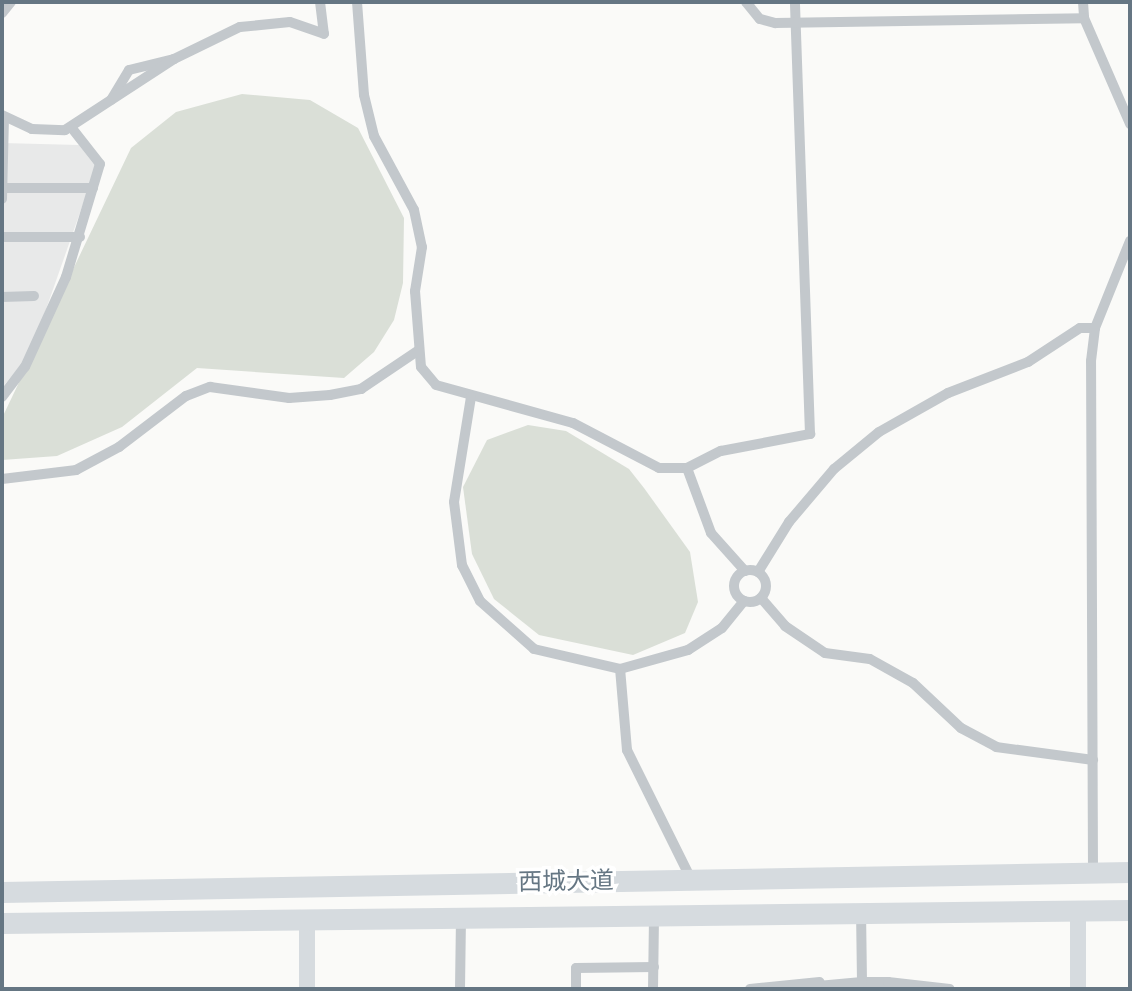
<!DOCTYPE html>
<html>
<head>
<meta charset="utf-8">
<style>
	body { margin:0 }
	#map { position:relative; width:1132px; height:991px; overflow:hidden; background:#fafaf8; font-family:"Nunito Sans","Noto Sans SC",sans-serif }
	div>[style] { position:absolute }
	.built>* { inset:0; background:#e8e9e9 }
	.green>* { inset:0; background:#dadfd7 }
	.street>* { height:10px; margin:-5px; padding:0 5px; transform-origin:5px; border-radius:5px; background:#c3c8cc }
	.street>.ring { margin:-5px; padding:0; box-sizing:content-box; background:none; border:10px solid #c3c8cc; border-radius:50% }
	.secondary>* { height:16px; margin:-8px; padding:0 8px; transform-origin:8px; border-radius:8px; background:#d6dbdf }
	.highway>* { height:21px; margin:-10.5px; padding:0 10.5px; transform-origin:10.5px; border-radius:10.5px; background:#d6dbdf }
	span { translate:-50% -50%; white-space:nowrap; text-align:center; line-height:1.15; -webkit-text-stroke:7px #fff; paint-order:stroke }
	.street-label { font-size:24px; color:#657683 }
	.frame { position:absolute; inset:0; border:4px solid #657683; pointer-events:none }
</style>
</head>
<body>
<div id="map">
	<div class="built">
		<i style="clip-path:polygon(2px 143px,79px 145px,96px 167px,31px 352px,2px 388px)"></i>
	</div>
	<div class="green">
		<i style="clip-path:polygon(242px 94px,310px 100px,358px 128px,404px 218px,403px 283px,394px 320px,374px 352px,344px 378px,197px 368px,122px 427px,57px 456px,2px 460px,2px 418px,131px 148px,176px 112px)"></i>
		<i style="clip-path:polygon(528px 425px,566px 431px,629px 469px,644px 488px,690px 552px,698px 602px,685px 633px,633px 655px,539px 635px,494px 599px,472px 554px,463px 487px,487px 440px)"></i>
	</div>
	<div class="street">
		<i style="left:320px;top:2px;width:32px;rotate:83deg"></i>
		<i style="left:357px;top:2px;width:93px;rotate:85.7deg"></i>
		<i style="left:364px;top:95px;width:42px;rotate:76.3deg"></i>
		<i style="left:374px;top:136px;width:84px;rotate:61.6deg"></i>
		<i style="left:414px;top:210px;width:38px;rotate:78deg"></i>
		<i style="left:422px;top:247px;width:45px;rotate:99deg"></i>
		<i style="left:415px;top:291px;width:76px;rotate:85.5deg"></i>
		<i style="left:421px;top:367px;width:23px;rotate:50deg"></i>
		<i style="left:436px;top:385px;width:142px;rotate:15.5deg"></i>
		<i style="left:573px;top:423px;width:97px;rotate:27.6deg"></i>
		<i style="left:659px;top:468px;width:28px"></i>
		<i style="left:687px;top:468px;width:38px;rotate:-27deg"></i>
		<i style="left:721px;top:451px;width:91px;rotate:-10.8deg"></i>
		<i style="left:810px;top:434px;width:432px;rotate:-92deg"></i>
		<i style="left:746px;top:2px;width:22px;rotate:51deg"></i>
		<i style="left:760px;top:19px;width:16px;rotate:15deg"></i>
		<i style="left:775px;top:23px;width:309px;rotate:-0.9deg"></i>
		<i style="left:1083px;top:2px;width:16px;rotate:86deg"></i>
		<i style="left:1084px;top:18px;width:116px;rotate:66.5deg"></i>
		<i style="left:2px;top:13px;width:14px;rotate:-51deg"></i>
		<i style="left:111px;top:100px;width:35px;rotate:-59deg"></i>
		<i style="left:129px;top:70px;width:46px;rotate:-13.7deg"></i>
		<i style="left:2px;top:115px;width:33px;rotate:25deg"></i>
		<i style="left:32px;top:129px;width:33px;rotate:2deg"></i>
		<i style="left:65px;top:130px;width:130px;rotate:-33.1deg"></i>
		<i style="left:174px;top:59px;width:73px;rotate:-25.9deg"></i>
		<i style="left:240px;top:27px;width:50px;rotate:-5.7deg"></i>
		<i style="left:290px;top:22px;width:36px;rotate:19deg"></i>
		<i style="left:2px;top:188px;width:91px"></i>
		<i style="left:2px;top:199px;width:82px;rotate:-88.6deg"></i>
		<i style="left:2px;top:237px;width:78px"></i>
		<i style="left:2px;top:297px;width:32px;rotate:-2deg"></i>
		<i style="left:2px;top:397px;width:38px;rotate:-53deg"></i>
		<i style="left:25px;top:367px;width:99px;rotate:-65.5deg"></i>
		<i style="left:66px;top:277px;width:118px;rotate:-73.3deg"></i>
		<i style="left:100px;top:164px;width:47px;rotate:-128.1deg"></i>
		<i style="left:471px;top:397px;width:106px;rotate:99.2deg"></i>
		<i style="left:454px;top:502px;width:64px;rotate:82.8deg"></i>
		<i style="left:462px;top:565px;width:40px;rotate:63.4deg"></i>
		<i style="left:480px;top:601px;width:72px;rotate:41.6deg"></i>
		<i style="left:534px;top:649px;width:88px;rotate:13.1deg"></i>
		<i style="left:687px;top:468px;width:69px;rotate:69.7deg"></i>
		<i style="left:711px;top:533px;width:51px;rotate:48.2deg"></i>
		<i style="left:2px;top:479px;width:75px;rotate:-6.9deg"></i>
		<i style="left:76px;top:470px;width:49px;rotate:-28.1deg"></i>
		<i style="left:119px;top:447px;width:84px;rotate:-37.3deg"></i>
		<i style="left:186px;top:396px;width:26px;rotate:-21deg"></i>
		<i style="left:210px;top:387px;width:80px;rotate:7.9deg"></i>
		<i style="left:289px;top:398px;width:41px;rotate:-4.2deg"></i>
		<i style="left:330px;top:395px;width:32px;rotate:-11deg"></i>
		<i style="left:361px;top:389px;width:70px;rotate:-33.9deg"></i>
		<i class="ring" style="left:734px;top:570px;width:22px;height:22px"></i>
		<i style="left:758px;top:572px;width:59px;rotate:-58.2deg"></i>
		<i style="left:789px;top:522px;width:70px;rotate:-49.7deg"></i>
		<i style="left:834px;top:469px;width:58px;rotate:-39.4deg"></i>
		<i style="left:879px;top:432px;width:79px;rotate:-29.5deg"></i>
		<i style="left:948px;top:393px;width:86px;rotate:-21.2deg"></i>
		<i style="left:1028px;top:362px;width:62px;rotate:-33.2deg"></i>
		<i style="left:1080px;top:328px;width:15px"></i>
		<i style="left:761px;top:598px;width:37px;rotate:49deg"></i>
		<i style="left:785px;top:626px;width:48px;rotate:34deg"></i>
		<i style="left:825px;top:653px;width:45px;rotate:7.6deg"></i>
		<i style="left:870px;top:659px;width:49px;rotate:29.2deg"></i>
		<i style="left:913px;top:683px;width:66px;rotate:43.2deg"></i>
		<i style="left:961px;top:728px;width:40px;rotate:28deg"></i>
		<i style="left:996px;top:747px;width:98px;rotate:7.6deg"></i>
		<i style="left:1093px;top:872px;width:511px;rotate:-90.22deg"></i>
		<i style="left:1091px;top:361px;width:33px;rotate:-83deg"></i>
		<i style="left:1095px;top:328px;width:94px;rotate:-68.1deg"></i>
		<i style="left:691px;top:879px;width:144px;rotate:-116.4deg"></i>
		<i style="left:627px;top:750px;width:81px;rotate:-94.9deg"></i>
		<i style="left:620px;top:669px;width:71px;rotate:-15.6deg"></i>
		<i style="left:688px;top:650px;width:40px;rotate:-32.9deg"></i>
		<i style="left:722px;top:628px;width:35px;rotate:-51deg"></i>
		<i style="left:861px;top:910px;width:72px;rotate:89.2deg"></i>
		<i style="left:862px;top:982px;width:26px"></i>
		<i style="left:888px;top:982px;width:10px;rotate:45deg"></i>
		<i style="left:888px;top:982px;width:62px;rotate:6.4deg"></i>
		<i style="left:818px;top:986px;width:44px;rotate:-5.2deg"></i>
		<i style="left:460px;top:989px;width:73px;rotate:-89.2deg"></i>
		<i style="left:576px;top:989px;width:21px;rotate:-90deg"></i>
		<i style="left:576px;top:968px;width:78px;rotate:-0.7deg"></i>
		<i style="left:653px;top:989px;width:75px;rotate:-89.2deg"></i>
		<i style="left:750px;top:989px;width:70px;rotate:-5.7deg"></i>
	</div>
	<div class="secondary">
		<i style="left:307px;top:919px;width:70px;rotate:90deg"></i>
		<i style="left:1078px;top:989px;width:79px;rotate:-90deg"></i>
	</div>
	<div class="highway">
		<i style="left:2px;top:892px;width:1128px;rotate:-1.02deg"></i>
		<i style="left:2px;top:923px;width:1128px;rotate:-0.66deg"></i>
	</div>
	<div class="street-label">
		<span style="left:566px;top:882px;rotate:-1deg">西城大道</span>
	</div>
	<div class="frame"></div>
</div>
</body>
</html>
